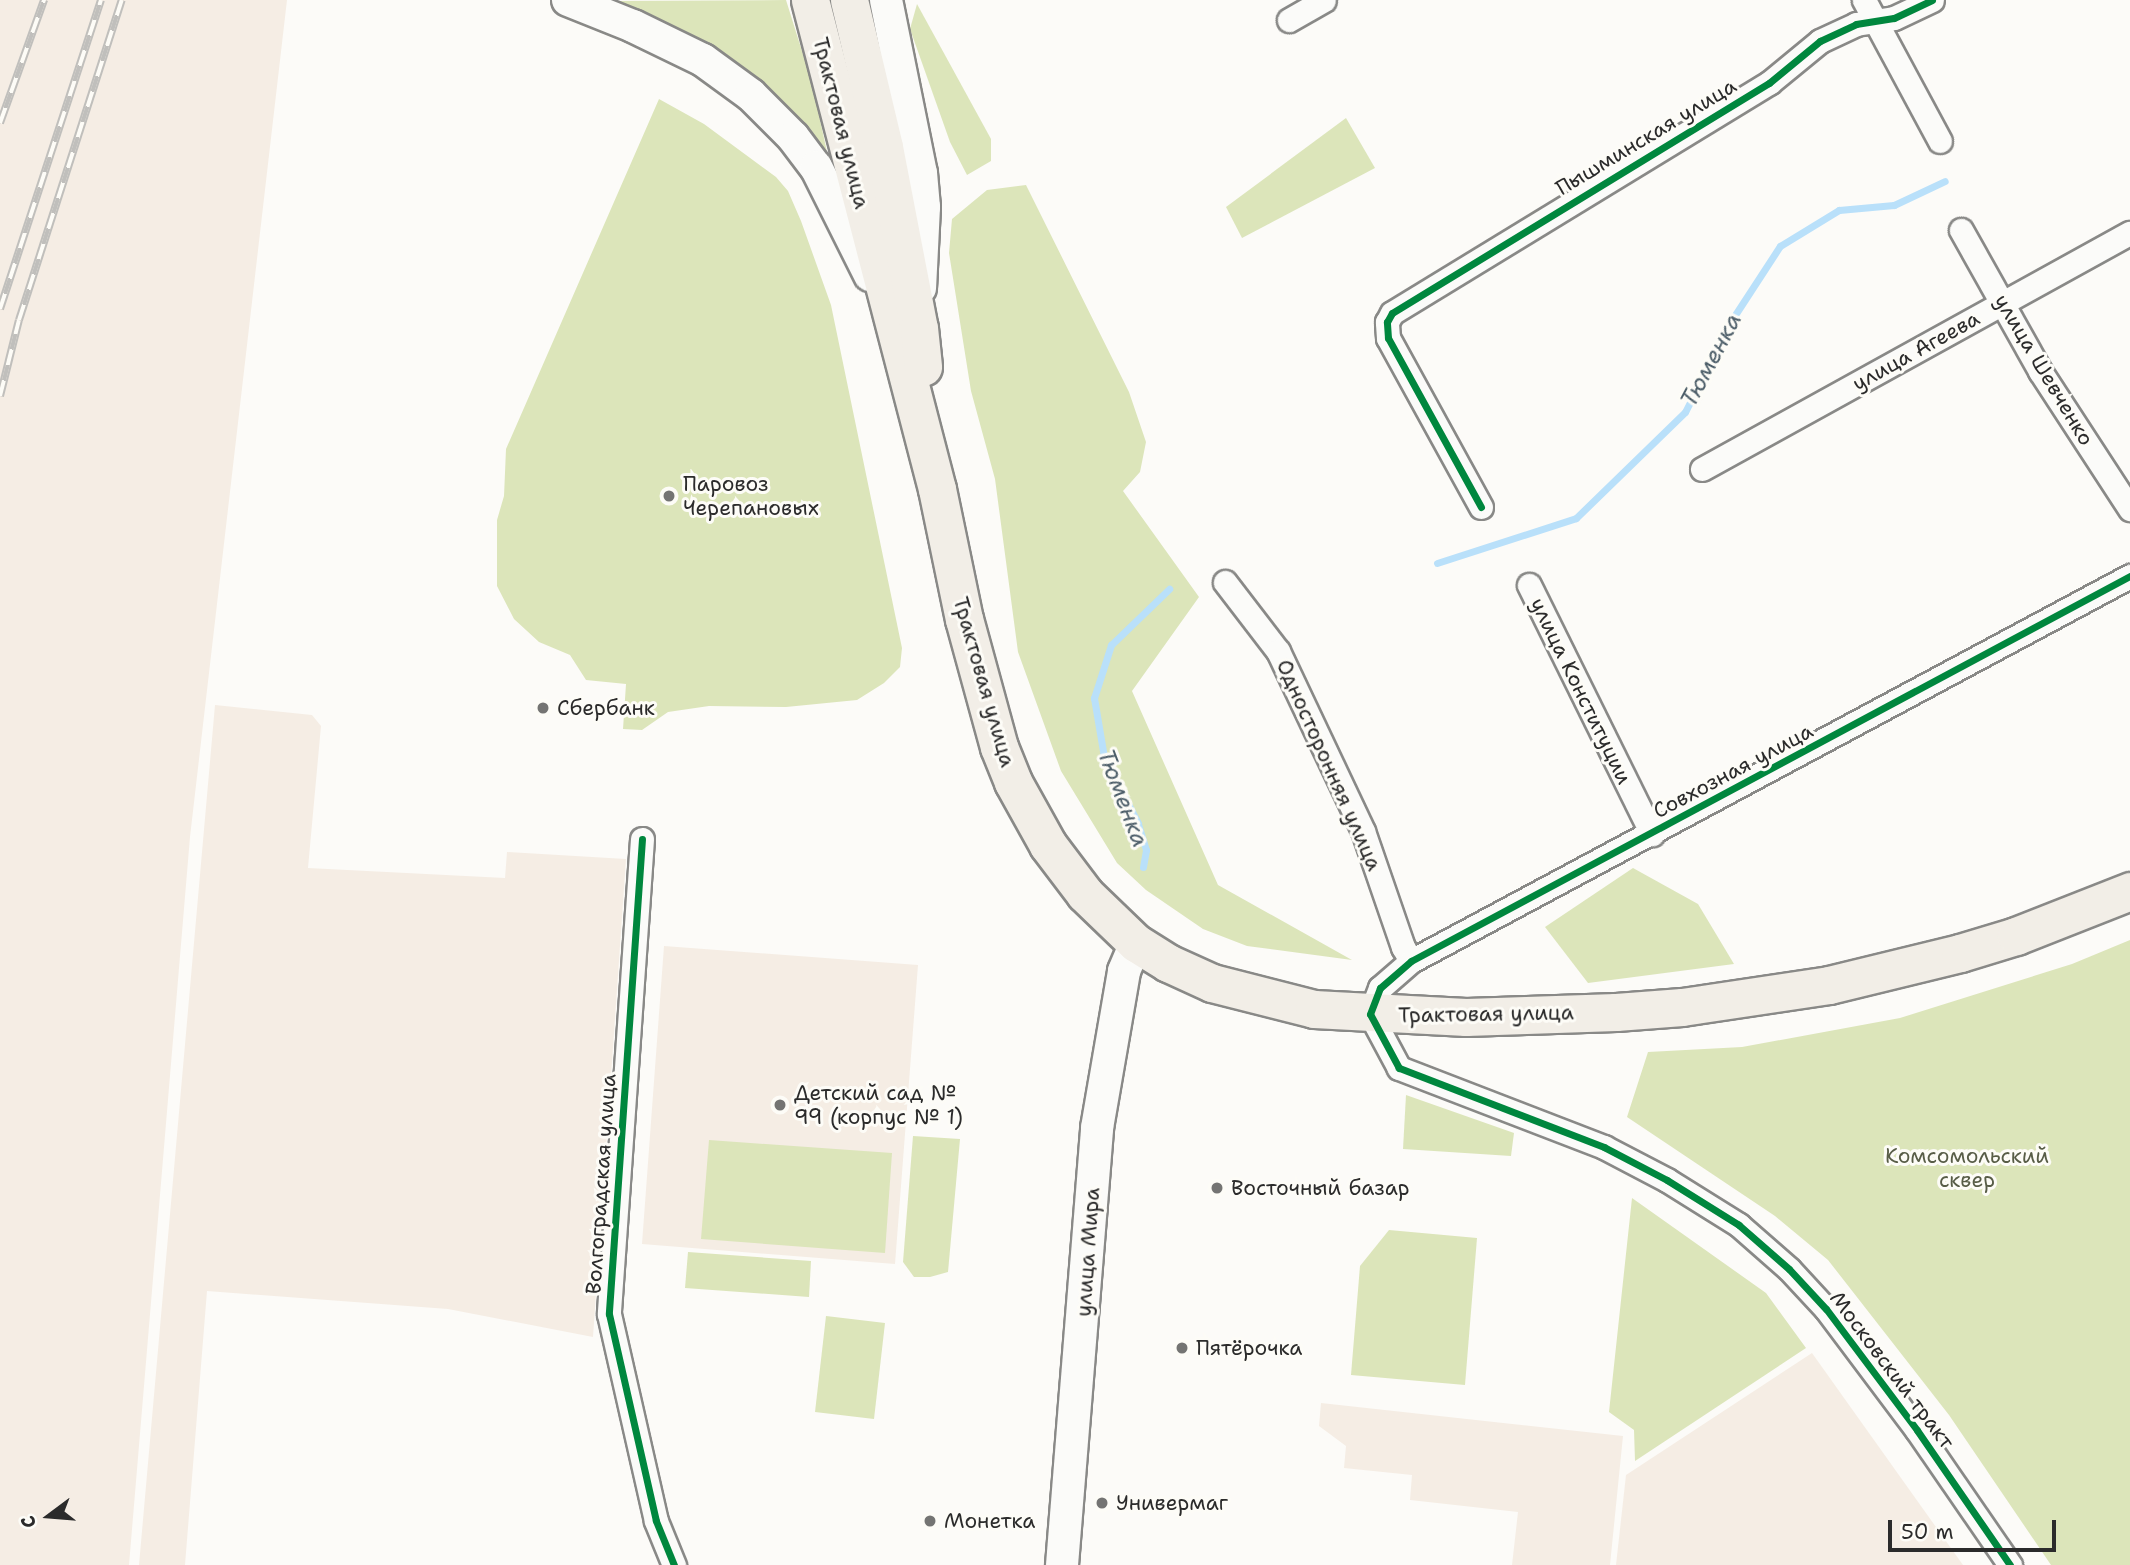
<!DOCTYPE html>
<html>
<head>
<meta charset="utf-8">
<style>
	body { margin:0 }
	#map { position:relative; width:2130px; height:1565px; overflow:hidden; background:#fcfbf8; font-family:"Shantell Sans",sans-serif }
	div>[style] { position:absolute }
	.built>* { inset:0; background:#f5ede4 }
	.green>* { inset:0; background:#dce5ba }
	.stream>* { height:7px; margin:-3.5px; padding:0 3.5px; transform-origin:3.5px; border-radius:3.5px; background:#b9e0fa }
	.roads { filter:drop-shadow(2px 0 #898987) drop-shadow(-2px 0 #898987) drop-shadow(0 2px #898987) drop-shadow(0 -2px #898987) }
	.street>* { height:23px; margin:-11.5px; padding:0 11.5px; transform-origin:11.5px; border-radius:11.5px; background:#fbfbf9 }
	.secondary>* { height:32px; margin:-16px; padding:0 16px; transform-origin:16px; border-radius:16px; background:#fbfbf9 }
	.primary>* { height:37px; margin:-18.5px; padding:0 18.5px; transform-origin:18.5px; border-radius:18.5px; background:#f2eee7 }
	.rail>* { height:8px; margin-top:-4px; transform-origin:0; background:repeating-linear-gradient(90deg,#fdfcf7 0 16px,#c0bfbc 0 32px); box-sizing:border-box; border-block:2px solid #c0bfbc }
	.cycleway>* { height:7px; margin:-3.5px; padding:0 3.5px; transform-origin:3.5px; border-radius:3.5px; background:#00873e }
	.dots>* { width:19px; height:19px; translate:-50% -50%; box-sizing:border-box; border:4px solid #fdfcf7; border-radius:50% }
	span { translate:-50% -50%; white-space:nowrap; text-align:center; line-height:1.15; -webkit-text-stroke:6px #fdfcf7; paint-order:stroke }
	.street-label { font-size:21px; color:#2b2b2b }
	.poi-label { font-size:21px; color:#2b2b2b }
	.left { translate:0 -50%; text-align:left }
	.park-label { font-size:21px; color:#585d47 }
	.water-label { font-size:23px; color:#4d5e69; font-style:italic }
	.north { position:absolute; left:14px; top:1481px; width:70px; height:70px; -webkit-text-stroke:5px #fdfcf7; paint-order:stroke; rotate:254deg; font-size:19px; font-weight:700; line-height:28px; text-align:center; color:#2b2b2b }
	.north::after { content:''; display:block; margin:auto; width:24px; height:32px; background:#2b2b2b; clip-path:polygon(50% 0,100% 100%,50% 72%,0 100%) }
	.scale { position:absolute; left:1888px; top:1520px; width:168px; height:32px; box-sizing:border-box; border:4px solid #2b2b2b; border-top:0; padding-left:9px; font-size:21px; line-height:24px; white-space:nowrap; color:#2b2b2b; -webkit-text-stroke:5px #fdfcf7; paint-order:stroke }
</style>
</head>
<body>
<div id="map">
	<div class="built">
		<i style="clip-path:polygon(0 0,287px 0,190px 837px,129px 1565px,0 1565px)"></i>
		<i style="clip-path:polygon(215px 705px,312px 715px,321px 726px,308px 868px,505px 878px,507px 852px,626px 859px,593px 1337px,448px 1309px,207px 1291px,185px 1565px,139px 1565px)"></i>
		<i style="clip-path:polygon(664px 946px,918px 965px,895px 1264px,642px 1244px)"></i>
		<i style="clip-path:polygon(1812px 1353px,1963px 1565px,1616px 1565px,1626px 1475px)"></i>
		<i style="clip-path:polygon(1321px 1403px,1623px 1436px,1610px 1565px,1512px 1565px,1518px 1512px,1410px 1500px,1412px 1475px,1344px 1468px,1346px 1446px,1319px 1426px)"></i>
	</div>
	<div class="green">
		<i style="clip-path:polygon(786px 0,812px 83px,829px 161px,611px 1px)"></i>
		<i style="clip-path:polygon(917px 4px,991px 139px,991px 161px,967px 175px,950px 142px,910px 29px)"></i>
		<i style="clip-path:polygon(659px 99px,704px 124px,776px 177px,788px 191px,801px 221px,831px 305px,902px 648px,900px 667px,884px 683px,857px 700px,786px 707px,709px 706px,668px 712px,642px 730px,623px 729px,626px 684px,586px 680px,570px 655px,539px 642px,514px 619px,497px 586px,497px 520px,504px 496px,506px 449px)"></i>
		<i style="clip-path:polygon(1346px 118px,1375px 168px,1242px 238px,1226px 207px)"></i>
		<i style="clip-path:polygon(1026px 185px,1129px 392px,1146px 442px,1140px 472px,1123px 491px,1199px 597px,1132px 691px,1218px 885px,1352px 960px,1247px 946px,1203px 929px,1146px 890px,1117px 863px,1061px 771px,1018px 652px,995px 479px,971px 391px,949px 253px,952px 219px,987px 190px)"></i>
		<i style="clip-path:polygon(1633px 868px,1698px 904px,1734px 964px,1588px 983px,1545px 927px)"></i>
		<i style="clip-path:polygon(2130px 940px,2130px 1565px,2051px 1565px,1949px 1415px,1828px 1260px,1775px 1216px,1627px 1117px,1648px 1052px,1742px 1047px,1900px 1018px,2072px 964px)"></i>
		<i style="clip-path:polygon(1406px 1095px,1514px 1133px,1511px 1156px,1403px 1149px)"></i>
		<i style="clip-path:polygon(913px 1136px,960px 1139px,948px 1272px,930px 1277px,914px 1277px,903px 1262px)"></i>
		<i style="clip-path:polygon(709px 1140px,892px 1153px,885px 1253px,701px 1239px)"></i>
		<i style="clip-path:polygon(1632px 1198px,1766px 1293px,1806px 1348px,1635px 1461px,1634px 1430px,1609px 1412px)"></i>
		<i style="clip-path:polygon(1389px 1230px,1477px 1238px,1465px 1385px,1351px 1375px,1360px 1266px)"></i>
		<i style="clip-path:polygon(688px 1252px,811px 1261px,809px 1297px,685px 1288px)"></i>
		<i style="clip-path:polygon(826px 1316px,885px 1323px,874px 1419px,815px 1412px)"></i>
	</div>
	<div class="stream">
		<i style="left:1437px;top:563px;width:146px;rotate:-17.9deg"></i>
		<i style="left:1576px;top:518px;width:152px;rotate:-44.2deg"></i>
		<i style="left:1685px;top:412px;width:106px;rotate:-62.9deg"></i>
		<i style="left:1733px;top:318px;width:86px;rotate:-56.9deg"></i>
		<i style="left:1780px;top:246px;width:69px;rotate:-31.4deg"></i>
		<i style="left:1839px;top:210px;width:55px;rotate:-5.2deg"></i>
		<i style="left:1894px;top:205px;width:56px;rotate:-25.2deg"></i>
		<i style="left:1143px;top:867px;width:17px;rotate:-80deg"></i>
		<i style="left:1146px;top:850px;width:28px;rotate:-107deg"></i>
		<i style="left:1138px;top:823px;width:74px;rotate:-117.3deg"></i>
		<i style="left:1104px;top:757px;width:60px;rotate:-99.6deg"></i>
		<i style="left:1094px;top:698px;width:56px;rotate:-72.2deg"></i>
		<i style="left:1111px;top:645px;width:81px;rotate:-44deg"></i>
	</div>
	<div class="roads">
		<div class="street">
			<i style="left:1864px;top:0;width:160px;rotate:61.7deg"></i>
			<i style="left:1289px;top:20px;width:40px;rotate:-29.7deg"></i>
			<i style="left:1961px;top:230px;width:162px;rotate:60.7deg"></i>
			<i style="left:2040px;top:371px;width:165px;rotate:56.9deg"></i>
			<i style="left:1702px;top:469px;width:489px;rotate:-28.9deg"></i>
			<i style="left:1481px;top:507px;width:193px;rotate:-118.8deg"></i>
			<i style="left:1388px;top:338px;width:16px;rotate:-94deg"></i>
			<i style="left:1387px;top:322px;width:10px;rotate:-61deg"></i>
			<i style="left:1392px;top:313px;width:442px;rotate:-31.4deg"></i>
			<i style="left:1769px;top:83px;width:66px;rotate:-39.5deg"></i>
			<i style="left:1820px;top:41px;width:40px;rotate:-25deg"></i>
			<i style="left:1856px;top:24px;width:38px;rotate:-9deg"></i>
			<i style="left:1894px;top:18px;width:42px;rotate:-25.3deg"></i>
			<i style="left:1225px;top:582px;width:87px;rotate:52.5deg"></i>
			<i style="left:1278px;top:651px;width:199px;rotate:64.7deg"></i>
			<i style="left:1363px;top:831px;width:123px;rotate:71deg"></i>
			<i style="left:1403px;top:947px;width:16px;rotate:60deg"></i>
			<i style="left:1529px;top:585px;width:278px;rotate:63.7deg"></i>
			<i style="left:642px;top:839px;width:476px;rotate:94deg"></i>
			<i style="left:609px;top:1314px;width:212px;rotate:77.2deg"></i>
			<i style="left:656px;top:1521px;width:48px;rotate:67.8deg"></i>
			<i style="left:2010px;top:1565px;width:164px;rotate:-124.6deg"></i>
			<i style="left:1917px;top:1430px;width:151px;rotate:-126.9deg"></i>
			<i style="left:1826px;top:1309px;width:54px;rotate:-132.8deg"></i>
			<i style="left:1789px;top:1269px;width:67px;rotate:-138.7deg"></i>
			<i style="left:1739px;top:1225px;width:85px;rotate:-148deg"></i>
			<i style="left:1667px;top:1180px;width:71px;rotate:-152.4deg"></i>
			<i style="left:1604px;top:1147px;width:220px;rotate:-158.9deg"></i>
			<i style="left:1399px;top:1068px;width:61px;rotate:-118.2deg"></i>
			<i style="left:1370px;top:1014px;width:28px;rotate:-69deg"></i>
			<i style="left:1380px;top:988px;width:41px;rotate:-41.1deg"></i>
			<i style="left:1411px;top:961px;width:816px;rotate:-28.17deg"></i>
		</div>
		<div class="secondary">
			<i style="left:568px;top:0;width:70px;rotate:21.8deg"></i>
			<i style="left:633px;top:26px;width:78px;rotate:25.9deg"></i>
			<i style="left:703px;top:60px;width:59px;rotate:36.1deg"></i>
			<i style="left:751px;top:95px;width:59px;rotate:45deg"></i>
			<i style="left:793px;top:137px;width:38px;rotate:53deg"></i>
			<i style="left:816px;top:167px;width:121px;rotate:63.4deg"></i>
			<i style="left:886px;top:0;width:177px;rotate:78.6deg"></i>
			<i style="left:921px;top:173px;width:34px;rotate:85deg"></i>
			<i style="left:924px;top:207px;width:81px;rotate:92.8deg"></i>
			<i style="left:1062px;top:1565px;width:438px;rotate:-85.4deg"></i>
			<i style="left:1097px;top:1128px;width:159px;rotate:-80.2deg"></i>
			<i style="left:1124px;top:971px;width:30px;rotate:-67deg"></i>
		</div>
		<div class="primary">
			<i style="left:810px;top:0;width:505px;rotate:75.44deg"></i>
			<i style="left:937px;top:489px;width:133px;rotate:78.3deg"></i>
			<i style="left:964px;top:619px;width:133px;rotate:74.7deg"></i>
			<i style="left:999px;top:747px;width:38px;rotate:68deg"></i>
			<i style="left:1013px;top:782px;width:72px;rotate:60.9deg"></i>
			<i style="left:1048px;top:845px;width:61px;rotate:52.9deg"></i>
			<i style="left:1085px;top:894px;width:71px;rotate:43.9deg"></i>
			<i style="left:1136px;top:943px;width:38px;rotate:32deg"></i>
			<i style="left:1168px;top:963px;width:48px;rotate:24.4deg"></i>
			<i style="left:1212px;top:983px;width:105px;rotate:14.3deg"></i>
			<i style="left:1314px;top:1009px;width:152px;rotate:3deg"></i>
			<i style="left:1466px;top:1017px;width:150px;rotate:-1.9deg"></i>
			<i style="left:1616px;top:1012px;width:66px;rotate:-4.3deg"></i>
			<i style="left:1682px;top:1007px;width:149px;rotate:-8.5deg"></i>
			<i style="left:1829px;top:985px;width:135px;rotate:-13.7deg"></i>
			<i style="left:1960px;top:953px;width:59px;rotate:-16.9deg"></i>
			<i style="left:2016px;top:936px;width:123px;rotate:-21.5deg"></i>
			<i style="left:849px;top:0;width:151px;rotate:76.6deg"></i>
			<i style="left:884px;top:147px;width:184px;rotate:79.1deg"></i>
			<i style="left:919px;top:328px;width:39px;rotate:84deg"></i>
		</div>
	</div>
	<div class="rail">
		<i style="left:0;top:123px;width:131px;rotate:-70.3deg"></i>
		<i style="left:0;top:309px;width:325px;rotate:-71.9deg"></i>
		<i style="left:0;top:396px;width:78px;rotate:-76deg"></i>
		<i style="left:19px;top:320px;width:336px;rotate:-72.2deg"></i>
	</div>
	<div class="cycleway">
		<i style="left:1481px;top:507px;width:193px;rotate:-118.8deg"></i>
		<i style="left:1388px;top:338px;width:16px;rotate:-94deg"></i>
		<i style="left:1387px;top:322px;width:10px;rotate:-61deg"></i>
		<i style="left:1392px;top:313px;width:442px;rotate:-31.4deg"></i>
		<i style="left:1769px;top:83px;width:66px;rotate:-39.5deg"></i>
		<i style="left:1820px;top:41px;width:40px;rotate:-25deg"></i>
		<i style="left:1856px;top:24px;width:38px;rotate:-9deg"></i>
		<i style="left:1894px;top:18px;width:42px;rotate:-25.3deg"></i>
		<i style="left:642px;top:839px;width:476px;rotate:94deg"></i>
		<i style="left:609px;top:1314px;width:212px;rotate:77.2deg"></i>
		<i style="left:656px;top:1521px;width:48px;rotate:67.8deg"></i>
		<i style="left:2010px;top:1565px;width:164px;rotate:-124.6deg"></i>
		<i style="left:1917px;top:1430px;width:151px;rotate:-126.9deg"></i>
		<i style="left:1826px;top:1309px;width:54px;rotate:-132.8deg"></i>
		<i style="left:1789px;top:1269px;width:67px;rotate:-138.7deg"></i>
		<i style="left:1739px;top:1225px;width:85px;rotate:-148deg"></i>
		<i style="left:1667px;top:1180px;width:71px;rotate:-152.4deg"></i>
		<i style="left:1604px;top:1147px;width:220px;rotate:-158.9deg"></i>
		<i style="left:1399px;top:1068px;width:61px;rotate:-118.2deg"></i>
		<i style="left:1370px;top:1014px;width:28px;rotate:-69deg"></i>
		<i style="left:1380px;top:988px;width:41px;rotate:-41.1deg"></i>
		<i style="left:1411px;top:961px;width:816px;rotate:-28.17deg"></i>
	</div>
	<div class="dots">
		<i style="left:669px;top:496px;background:#747473"></i>
		<i style="left:543px;top:708px;background:#747473"></i>
		<i style="left:780px;top:1105px;background:#747473"></i>
		<i style="left:1217px;top:1188px;background:#747473"></i>
		<i style="left:1182px;top:1348px;background:#747473"></i>
		<i style="left:1102px;top:1503px;background:#747473"></i>
		<i style="left:930px;top:1521px;background:#747473"></i>
	</div>
	<div class="street-label">
		<span style="left:841px;top:123px;rotate:76deg">Трактовая улица</span>
		<span style="left:1646px;top:137px;rotate:-31deg">Пышминская улица</span>
		<span style="left:1916px;top:351px;rotate:-29deg">улица Агеева</span>
		<span style="left:2044px;top:370px;rotate:59deg">улица Шевченко</span>
		<span style="left:984px;top:682px;rotate:74deg">Трактовая улица</span>
		<span style="left:1581px;top:691px;rotate:64deg">улица Конституции</span>
		<span style="left:1329px;top:765px;rotate:66deg">Односторонняя улица</span>
		<span style="left:1733px;top:771px;rotate:-28deg">Совхозная улица</span>
		<span style="left:1486px;top:1014px;rotate:-1deg">Трактовая улица</span>
		<span style="left:601px;top:1184px;rotate:-86deg">Волгоградская улица</span>
		<span style="left:1088px;top:1252px;rotate:-86deg">улица Мира</span>
		<span style="left:1892px;top:1370px;rotate:53deg">Московский тракт</span>
	</div>
	<div class="poi-label">
		<span class="left" style="left:683px;top:496px">Паровоз<br>Черепановых</span>
		<span class="left" style="left:557px;top:708px">Сбербанк</span>
		<span class="left" style="left:794px;top:1105px">Детский сад №<br>99 (корпус № 1)</span>
		<span class="left" style="left:1231px;top:1188px">Восточный базар</span>
		<span class="left" style="left:1196px;top:1348px">Пятёрочка</span>
		<span class="left" style="left:1116px;top:1503px">Универмаг</span>
		<span class="left" style="left:944px;top:1521px">Монетка</span>
	</div>
	<div class="park-label">
		<span style="left:1967px;top:1168px">Комсомольский<br>сквер</span>
	</div>
	<div class="water-label">
		<span style="left:1711px;top:360px;rotate:-62deg">Тюменка</span>
		<span style="left:1123px;top:798px;rotate:69deg">Тюменка</span>
	</div>
	<div class="north">С</div>
	<div class="scale">50 m</div>
</div>
</body>
</html>
